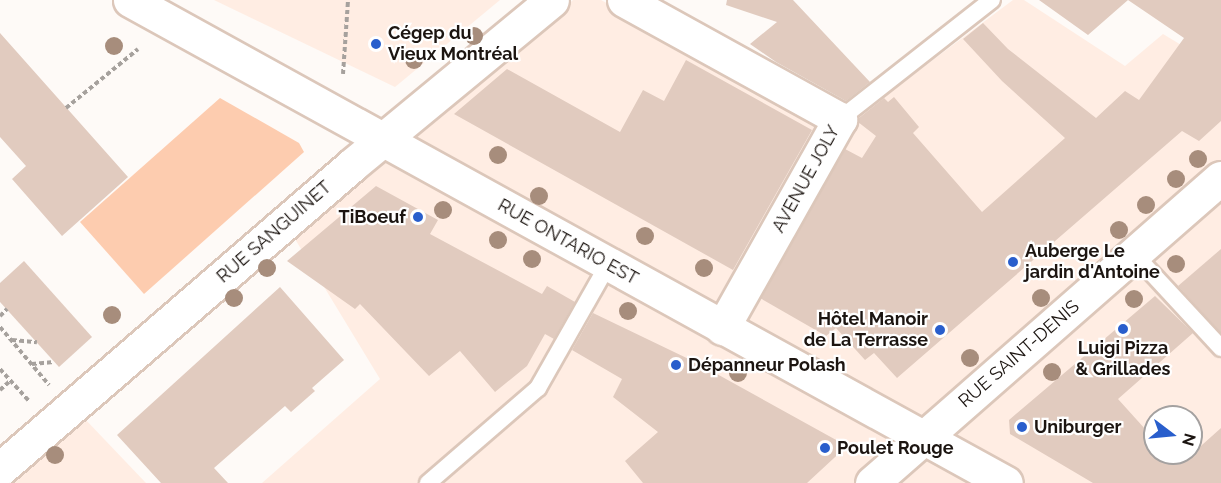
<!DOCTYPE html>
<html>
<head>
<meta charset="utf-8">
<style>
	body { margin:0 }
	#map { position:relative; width:1221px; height:483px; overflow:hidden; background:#fefaf7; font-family:Raleway,sans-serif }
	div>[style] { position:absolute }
	.built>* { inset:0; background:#ffede3 }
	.green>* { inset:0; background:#fdccaf }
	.building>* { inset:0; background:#e1cbbf }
	.path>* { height:4px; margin-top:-2px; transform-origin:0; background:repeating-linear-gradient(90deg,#a6a19d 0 4.5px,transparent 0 7.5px) }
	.roads { filter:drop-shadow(2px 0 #dcc7ba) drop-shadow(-2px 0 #dcc7ba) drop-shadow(0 2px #dcc7ba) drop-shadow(0 -2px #dcc7ba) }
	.lane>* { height:16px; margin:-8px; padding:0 8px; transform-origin:8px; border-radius:8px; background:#fff }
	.street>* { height:33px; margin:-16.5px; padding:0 16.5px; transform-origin:16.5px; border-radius:16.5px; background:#fff }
	.secondary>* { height:33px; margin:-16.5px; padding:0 16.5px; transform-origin:16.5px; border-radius:16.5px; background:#fff }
	.trees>* { width:18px; height:18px; margin:-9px; border-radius:50%; background:#a78d7c }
	.dots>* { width:16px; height:16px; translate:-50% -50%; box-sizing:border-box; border:3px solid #fff; border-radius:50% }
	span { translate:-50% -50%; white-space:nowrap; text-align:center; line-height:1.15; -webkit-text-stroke:4.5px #fff; paint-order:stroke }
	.poi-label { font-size:18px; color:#1c1511; font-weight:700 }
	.left { translate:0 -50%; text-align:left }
	.right { translate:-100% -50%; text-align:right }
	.street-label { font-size:18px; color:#1c1511 }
	.north { position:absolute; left:1143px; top:405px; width:60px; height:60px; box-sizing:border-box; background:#fff; border:2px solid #a4a1a0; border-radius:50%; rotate:106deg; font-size:16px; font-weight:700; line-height:24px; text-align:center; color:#1c1511 }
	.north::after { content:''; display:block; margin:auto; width:21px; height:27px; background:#295ecc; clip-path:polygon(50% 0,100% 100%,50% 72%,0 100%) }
</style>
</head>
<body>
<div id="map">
	<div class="built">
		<i style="clip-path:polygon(214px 0,500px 0,395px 87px)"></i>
		<i style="clip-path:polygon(evenodd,573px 0,601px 0,842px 128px,1013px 0,1024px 0,1125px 66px,1163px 34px,1221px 69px,1221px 483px,262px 483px,380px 379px,295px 239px,573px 0,1155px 417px,1191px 417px,1191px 453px,1155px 453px,1155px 417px)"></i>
		<i style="clip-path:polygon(84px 418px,146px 483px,11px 483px)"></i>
	</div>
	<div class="green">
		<i style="clip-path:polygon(220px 98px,299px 143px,304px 152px,144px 294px,80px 222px)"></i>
	</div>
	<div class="building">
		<i style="clip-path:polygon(727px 0,793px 0,870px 82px,846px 101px,776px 62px,750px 44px,777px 22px,726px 5px)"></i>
		<i style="clip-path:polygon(1039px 0,1221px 0,1221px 121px,1199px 141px,1182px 131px,897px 378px,874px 353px,865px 360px,836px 328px,826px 336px,760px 298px,845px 149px,862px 158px,876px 136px,858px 122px,859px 118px,884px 98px,888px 102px,894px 97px,919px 127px,913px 133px,982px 212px,1065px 138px,1002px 81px,963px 39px,983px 23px,1008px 49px,1096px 118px,1125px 91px,1139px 100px,1184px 38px,1128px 0,1088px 35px)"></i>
		<i style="clip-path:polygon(0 33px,128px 177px,62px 236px,12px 179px,26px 166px,0 137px)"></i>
		<i style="clip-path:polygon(686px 60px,812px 130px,733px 270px,454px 114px,507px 69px,620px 132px,643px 90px,664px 101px)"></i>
		<i style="clip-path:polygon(376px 186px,438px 220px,430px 234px,542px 294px,547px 286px,575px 302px,554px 339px,545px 334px,527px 366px,495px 392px,460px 351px,429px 376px,360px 304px,355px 309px,287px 261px)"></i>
		<i style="clip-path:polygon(1221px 249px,1221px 333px,1178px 286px)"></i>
		<i style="clip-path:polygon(24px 261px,92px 337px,59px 367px,0 302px,0 283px)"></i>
		<i style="clip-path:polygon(280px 287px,344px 360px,312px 388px,315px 391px,291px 412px,285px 406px,214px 468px,228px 483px,161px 483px,117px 435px)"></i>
		<i style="clip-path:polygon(1155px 296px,1193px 333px,1118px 399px,1155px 440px,1155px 453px,1193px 453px,1221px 428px,1221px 483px,1093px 483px,1010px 434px,1009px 420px)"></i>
		<i style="clip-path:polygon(593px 313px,697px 363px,847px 446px,807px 483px,643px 483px,625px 461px,658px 432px,613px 397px,622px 379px,572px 350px)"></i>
	</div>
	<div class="path">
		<i style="left:343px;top:74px;width:74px;rotate:-86.1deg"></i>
		<i style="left:66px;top:108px;width:93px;rotate:-39.3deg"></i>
		<i style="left:0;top:316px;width:10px;rotate:-45deg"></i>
		<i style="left:0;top:327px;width:76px;rotate:49.8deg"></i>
		<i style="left:12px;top:340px;width:25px;rotate:5deg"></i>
		<i style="left:32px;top:364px;width:22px;rotate:-5deg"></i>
		<i style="left:0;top:369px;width:43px;rotate:47.8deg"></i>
		<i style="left:0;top:390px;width:13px;rotate:-42deg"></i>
	</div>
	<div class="roads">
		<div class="lane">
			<i style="left:840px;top:119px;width:193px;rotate:-38.1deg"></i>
			<i style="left:1134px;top:254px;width:128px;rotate:47.2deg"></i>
			<i style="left:428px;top:483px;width:145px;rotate:-40.8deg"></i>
			<i style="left:538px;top:388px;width:142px;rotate:-60.4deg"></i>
		</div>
		<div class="street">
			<i style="left:624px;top:0;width:247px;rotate:28.9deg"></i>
			<i style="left:840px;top:119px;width:240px;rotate:119.4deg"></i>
			<i style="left:0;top:469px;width:465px;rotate:-40.8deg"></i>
			<i style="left:352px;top:165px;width:259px;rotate:-39.5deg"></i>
		</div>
		<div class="secondary">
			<i style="left:130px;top:0;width:1000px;rotate:28.87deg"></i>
			<i style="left:872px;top:483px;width:463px;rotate:-41.2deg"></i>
		</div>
	</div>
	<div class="trees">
		<i style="left:474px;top:36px"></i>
		<i style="left:114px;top:46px"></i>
		<i style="left:414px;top:60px"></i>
		<i style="left:498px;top:155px"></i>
		<i style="left:1198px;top:159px"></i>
		<i style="left:1176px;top:179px"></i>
		<i style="left:539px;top:196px"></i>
		<i style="left:1146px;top:205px"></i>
		<i style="left:443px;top:210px"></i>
		<i style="left:1119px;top:230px"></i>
		<i style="left:645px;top:236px"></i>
		<i style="left:498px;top:240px"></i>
		<i style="left:532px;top:259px"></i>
		<i style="left:1176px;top:264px"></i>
		<i style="left:267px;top:268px"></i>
		<i style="left:704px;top:268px"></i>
		<i style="left:234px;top:298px"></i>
		<i style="left:1041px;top:298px"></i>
		<i style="left:1134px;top:299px"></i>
		<i style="left:628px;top:311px"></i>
		<i style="left:112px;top:315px"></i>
		<i style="left:970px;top:358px"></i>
		<i style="left:1052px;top:372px"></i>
		<i style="left:738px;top:373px"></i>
		<i style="left:55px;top:455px"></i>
	</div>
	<div class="dots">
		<i style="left:376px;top:44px;background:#295ecc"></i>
		<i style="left:418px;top:217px;background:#295ecc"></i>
		<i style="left:1013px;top:262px;background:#295ecc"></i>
		<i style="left:1123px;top:329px;background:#295ecc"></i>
		<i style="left:940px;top:330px;background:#295ecc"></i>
		<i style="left:676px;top:365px;background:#295ecc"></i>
		<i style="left:1022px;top:427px;background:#295ecc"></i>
		<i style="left:825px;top:448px;background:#295ecc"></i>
	</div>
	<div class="poi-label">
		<span class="left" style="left:388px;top:44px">Cégep du<br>Vieux Montréal</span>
		<span class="right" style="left:406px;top:217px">TiBoeuf</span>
		<span class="left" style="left:1025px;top:262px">Auberge Le<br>jardin d'Antoine</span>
		<span class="right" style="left:928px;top:330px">Hôtel Manoir<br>de La Terrasse</span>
		<span style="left:1123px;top:359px">Luigi Pizza<br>&amp; Grillades</span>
		<span class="left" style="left:688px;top:365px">Dépanneur Polash</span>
		<span class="left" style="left:1034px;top:427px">Uniburger</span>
		<span class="left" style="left:837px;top:448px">Poulet Rouge</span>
	</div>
	<div class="street-label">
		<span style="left:806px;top:179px;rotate:-61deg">AVENUE JOLY</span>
		<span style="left:274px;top:232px;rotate:-41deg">RUE SANGUINET</span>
		<span style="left:568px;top:242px;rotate:29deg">RUE ONTARIO EST</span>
		<span style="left:1019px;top:354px;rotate:-41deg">RUE SAINT-DENIS</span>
	</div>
	<div class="north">N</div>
</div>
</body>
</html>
